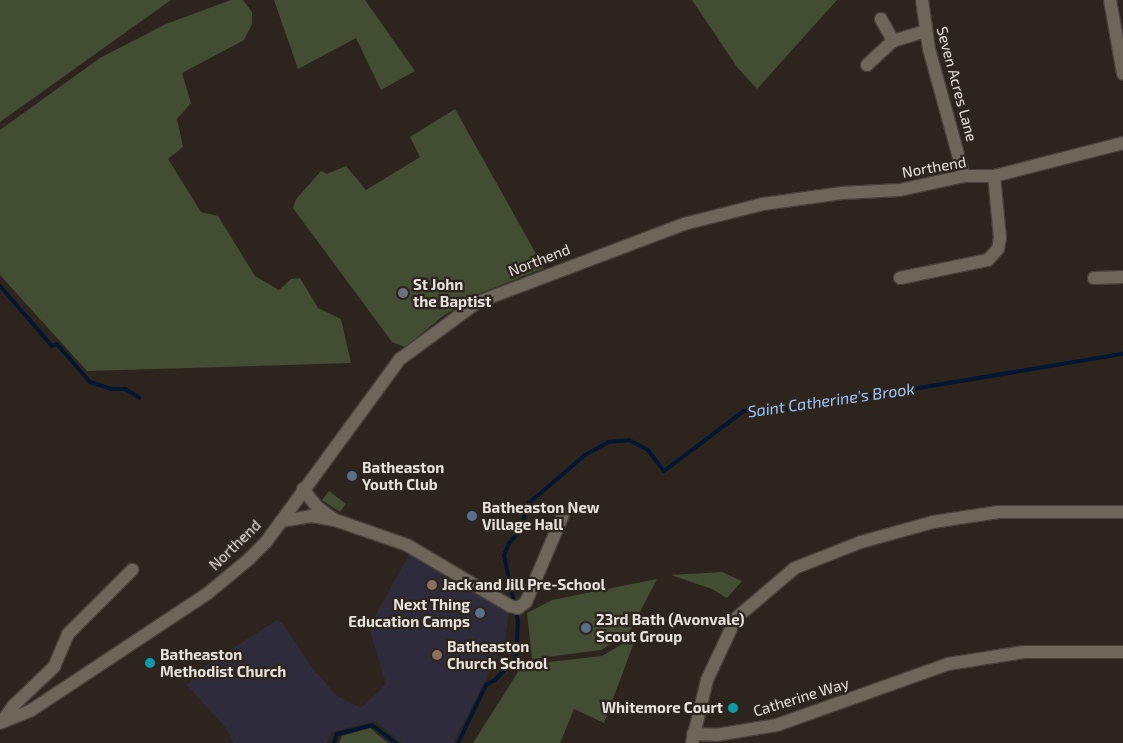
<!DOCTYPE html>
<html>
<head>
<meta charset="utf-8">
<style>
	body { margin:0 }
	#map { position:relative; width:1123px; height:743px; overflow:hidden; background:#2d251d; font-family:"Exo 2",sans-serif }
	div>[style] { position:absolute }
	.education>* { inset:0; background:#2e2c3c }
	.green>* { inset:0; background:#424d34 }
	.stream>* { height:4px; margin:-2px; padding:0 2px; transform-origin:2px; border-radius:2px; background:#021631 }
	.roads { filter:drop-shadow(1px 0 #47413a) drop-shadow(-1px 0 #47413a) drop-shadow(0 1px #47413a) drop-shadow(0 -1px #47413a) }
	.minor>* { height:12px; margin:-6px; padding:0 6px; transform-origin:6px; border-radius:6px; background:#6e655b }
	.dots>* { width:14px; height:14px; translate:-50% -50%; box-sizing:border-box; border:2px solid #2d251d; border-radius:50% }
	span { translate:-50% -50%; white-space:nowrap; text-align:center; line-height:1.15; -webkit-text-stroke:4.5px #2d251d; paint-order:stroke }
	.street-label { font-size:15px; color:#e7e2dc }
	.poi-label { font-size:15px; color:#e7e2dc; font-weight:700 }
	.left { translate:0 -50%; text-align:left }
	.right { translate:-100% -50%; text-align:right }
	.water-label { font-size:16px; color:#9cc6fd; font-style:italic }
</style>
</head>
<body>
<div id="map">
	<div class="education">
		<i style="clip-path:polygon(411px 551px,509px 610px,505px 641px,453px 743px,402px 743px,375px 721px,332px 732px,327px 743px,234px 743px,225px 727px,187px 685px,202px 668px,277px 620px,284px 625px,313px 669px,337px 696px,361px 708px,386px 684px,369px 627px)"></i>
	</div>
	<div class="green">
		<i style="clip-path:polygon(0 0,171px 0,0 122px)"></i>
		<i style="clip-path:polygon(231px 0,243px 0,252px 12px,252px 24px,244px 40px,182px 73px,191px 103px,177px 119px,183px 147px,168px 159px,201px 212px,218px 216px,255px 276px,279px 290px,291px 279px,300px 278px,318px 308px,341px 319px,351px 363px,87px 371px,0 275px,0 130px,100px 58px,166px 24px)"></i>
		<i style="clip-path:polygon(274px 0,365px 0,415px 71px,381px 90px,356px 38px,298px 69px)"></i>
		<i style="clip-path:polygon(692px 0,837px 0,757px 89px,737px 67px)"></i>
		<i style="clip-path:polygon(455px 109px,544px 268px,478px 294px,443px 316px,405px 347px,392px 342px,293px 208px,296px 199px,321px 171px,327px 174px,346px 166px,366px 190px,420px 157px,410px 137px)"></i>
		<i style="clip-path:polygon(329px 491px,346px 504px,340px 512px,322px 500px)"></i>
		<i style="clip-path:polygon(722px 572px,742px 581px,727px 598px,712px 589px,671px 575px)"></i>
		<i style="clip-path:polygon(657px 579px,629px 633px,601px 650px,532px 659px,527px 613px,552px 600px)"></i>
		<i style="clip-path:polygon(632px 638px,635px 640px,604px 723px,574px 709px,560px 743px,473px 743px,525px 661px,531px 664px,602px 656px)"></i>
		<i style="clip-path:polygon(370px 728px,388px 743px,339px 743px,342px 736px)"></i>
	</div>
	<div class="stream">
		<i style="left:0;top:286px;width:79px;rotate:49.1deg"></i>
		<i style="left:52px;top:346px;width:5px;rotate:-22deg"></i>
		<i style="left:57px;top:344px;width:50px;rotate:49deg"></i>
		<i style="left:90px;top:382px;width:23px;rotate:18deg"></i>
		<i style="left:112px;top:389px;width:13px"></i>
		<i style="left:125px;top:389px;width:17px;rotate:31deg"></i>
		<i style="left:334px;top:743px;width:9px;rotate:-72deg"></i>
		<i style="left:337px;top:734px;width:36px;rotate:-14deg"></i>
		<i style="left:372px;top:725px;width:30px;rotate:37deg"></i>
		<i style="left:458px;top:743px;width:64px;rotate:-64.2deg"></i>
		<i style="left:486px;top:685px;width:10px;rotate:-29deg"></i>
		<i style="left:495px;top:680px;width:30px;rotate:-45deg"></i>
		<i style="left:516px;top:659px;width:37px;rotate:-87deg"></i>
		<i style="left:518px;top:622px;width:68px;rotate:-101.8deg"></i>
		<i style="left:504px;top:555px;width:13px;rotate:-67deg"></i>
		<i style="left:509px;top:543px;width:15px;rotate:-48deg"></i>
		<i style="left:519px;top:532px;width:31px;rotate:-71deg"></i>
		<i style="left:529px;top:503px;width:74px;rotate:-40.6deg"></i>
		<i style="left:585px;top:455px;width:26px;rotate:-29deg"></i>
		<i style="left:608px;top:442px;width:21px;rotate:-5deg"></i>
		<i style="left:629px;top:440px;width:21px;rotate:28deg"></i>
		<i style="left:648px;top:450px;width:26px;rotate:53deg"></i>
		<i style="left:664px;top:471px;width:100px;rotate:-36.9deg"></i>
		<i style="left:744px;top:411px;width:49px;rotate:-2.3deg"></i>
		<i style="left:793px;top:409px;width:335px;rotate:-9.5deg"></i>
	</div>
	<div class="roads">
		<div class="minor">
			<i style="left:922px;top:0;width:49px;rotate:81.9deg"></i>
			<i style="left:929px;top:49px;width:132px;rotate:74.6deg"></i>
			<i style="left:1110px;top:0;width:75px;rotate:80deg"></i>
			<i style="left:881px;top:19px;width:25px;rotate:61deg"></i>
			<i style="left:867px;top:65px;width:35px;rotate:-43deg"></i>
			<i style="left:893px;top:41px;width:34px;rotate:-17deg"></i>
			<i style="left:900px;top:278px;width:90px;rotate:-11.6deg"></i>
			<i style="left:988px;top:260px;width:15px;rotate:-48deg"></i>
			<i style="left:998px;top:249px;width:11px;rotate:-80deg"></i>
			<i style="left:1000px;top:238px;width:62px;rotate:-95.5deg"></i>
			<i style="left:1094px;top:278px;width:29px;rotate:-2deg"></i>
			<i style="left:335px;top:520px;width:76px;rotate:19.1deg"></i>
			<i style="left:407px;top:545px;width:120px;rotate:30.6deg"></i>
			<i style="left:510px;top:606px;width:8px;rotate:14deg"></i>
			<i style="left:518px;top:608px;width:10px;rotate:-37deg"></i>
			<i style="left:526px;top:602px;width:95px;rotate:-67deg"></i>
			<i style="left:281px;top:521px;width:31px;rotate:-9deg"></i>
			<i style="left:312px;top:516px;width:23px;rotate:10deg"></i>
			<i style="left:335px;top:520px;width:22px;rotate:-144deg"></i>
			<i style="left:317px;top:507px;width:23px;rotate:-128deg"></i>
			<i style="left:2px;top:722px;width:19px;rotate:-55deg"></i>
			<i style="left:13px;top:706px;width:57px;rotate:-43.6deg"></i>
			<i style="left:54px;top:667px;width:36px;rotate:-67deg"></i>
			<i style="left:68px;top:634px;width:91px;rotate:-45deg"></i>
			<i style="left:0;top:723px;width:32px;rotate:-22deg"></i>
			<i style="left:30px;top:711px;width:212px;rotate:-33.5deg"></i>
			<i style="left:207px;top:594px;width:55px;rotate:-39.8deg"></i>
			<i style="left:249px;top:559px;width:24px;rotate:-45deg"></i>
			<i style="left:266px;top:542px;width:227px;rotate:-53.8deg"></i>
			<i style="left:400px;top:359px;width:97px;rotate:-36.2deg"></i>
			<i style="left:478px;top:302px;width:220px;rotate:-20.7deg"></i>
			<i style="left:684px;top:224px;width:81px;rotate:-14.2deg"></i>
			<i style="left:763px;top:204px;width:80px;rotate:-7.9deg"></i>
			<i style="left:842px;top:193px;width:58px;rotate:-3deg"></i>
			<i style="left:900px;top:190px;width:66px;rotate:-12.3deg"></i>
			<i style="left:964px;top:176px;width:30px"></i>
			<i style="left:994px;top:176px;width:133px;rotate:-14.3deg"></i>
			<i style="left:693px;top:734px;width:23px;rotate:2deg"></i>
			<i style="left:716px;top:735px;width:62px;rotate:-9.3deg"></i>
			<i style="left:777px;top:725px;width:182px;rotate:-19.6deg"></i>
			<i style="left:948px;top:664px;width:77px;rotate:-9deg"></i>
			<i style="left:1024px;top:652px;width:99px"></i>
			<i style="left:692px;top:743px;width:65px;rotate:-76.6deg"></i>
			<i style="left:707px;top:680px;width:68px;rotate:-64.9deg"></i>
			<i style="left:736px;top:618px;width:77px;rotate:-40.3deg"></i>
			<i style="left:795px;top:568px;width:71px;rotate:-21.5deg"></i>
			<i style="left:861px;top:542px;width:75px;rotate:-15.5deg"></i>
			<i style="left:933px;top:522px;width:66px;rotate:-8.7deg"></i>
			<i style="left:998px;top:512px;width:125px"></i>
		</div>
	</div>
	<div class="dots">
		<i style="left:403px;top:293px;background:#6b7280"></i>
		<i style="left:352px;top:476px;background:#5c6f8a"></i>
		<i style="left:472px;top:516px;background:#5c6f8a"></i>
		<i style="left:432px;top:585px;background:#8d6e63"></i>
		<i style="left:480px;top:613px;background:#5c6f8a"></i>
		<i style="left:586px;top:628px;background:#5c6f8a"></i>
		<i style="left:437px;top:655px;background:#8d6e63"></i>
		<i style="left:150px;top:663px;background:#0f9aa8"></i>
		<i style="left:733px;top:708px;background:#0f9aa8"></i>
	</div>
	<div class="street-label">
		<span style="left:957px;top:84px;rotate:75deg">Seven Acres Lane</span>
		<span style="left:934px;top:167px;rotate:-10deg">Northend</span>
		<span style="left:539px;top:260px;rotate:-21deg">Northend</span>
		<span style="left:235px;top:545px;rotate:-44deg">Northend</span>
		<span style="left:801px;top:697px;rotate:-17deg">Catherine Way</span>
	</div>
	<div class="poi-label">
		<span class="left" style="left:413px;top:293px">St John<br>the Baptist</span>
		<span class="left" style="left:362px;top:476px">Batheaston<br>Youth Club</span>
		<span class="left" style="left:482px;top:516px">Batheaston New<br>Village Hall</span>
		<span class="left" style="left:442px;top:585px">Jack and Jill Pre-School</span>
		<span class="right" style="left:470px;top:613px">Next Thing<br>Education Camps</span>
		<span class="left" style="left:596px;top:628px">23rd Bath (Avonvale)<br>Scout Group</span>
		<span class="left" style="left:447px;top:655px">Batheaston<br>Church School</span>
		<span class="left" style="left:160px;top:663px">Batheaston<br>Methodist Church</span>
		<span class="right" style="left:723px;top:708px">Whitemore Court</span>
	</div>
	<div class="water-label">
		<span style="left:831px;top:400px;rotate:-8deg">Saint Catherine's Brook</span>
	</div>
</div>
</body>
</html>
